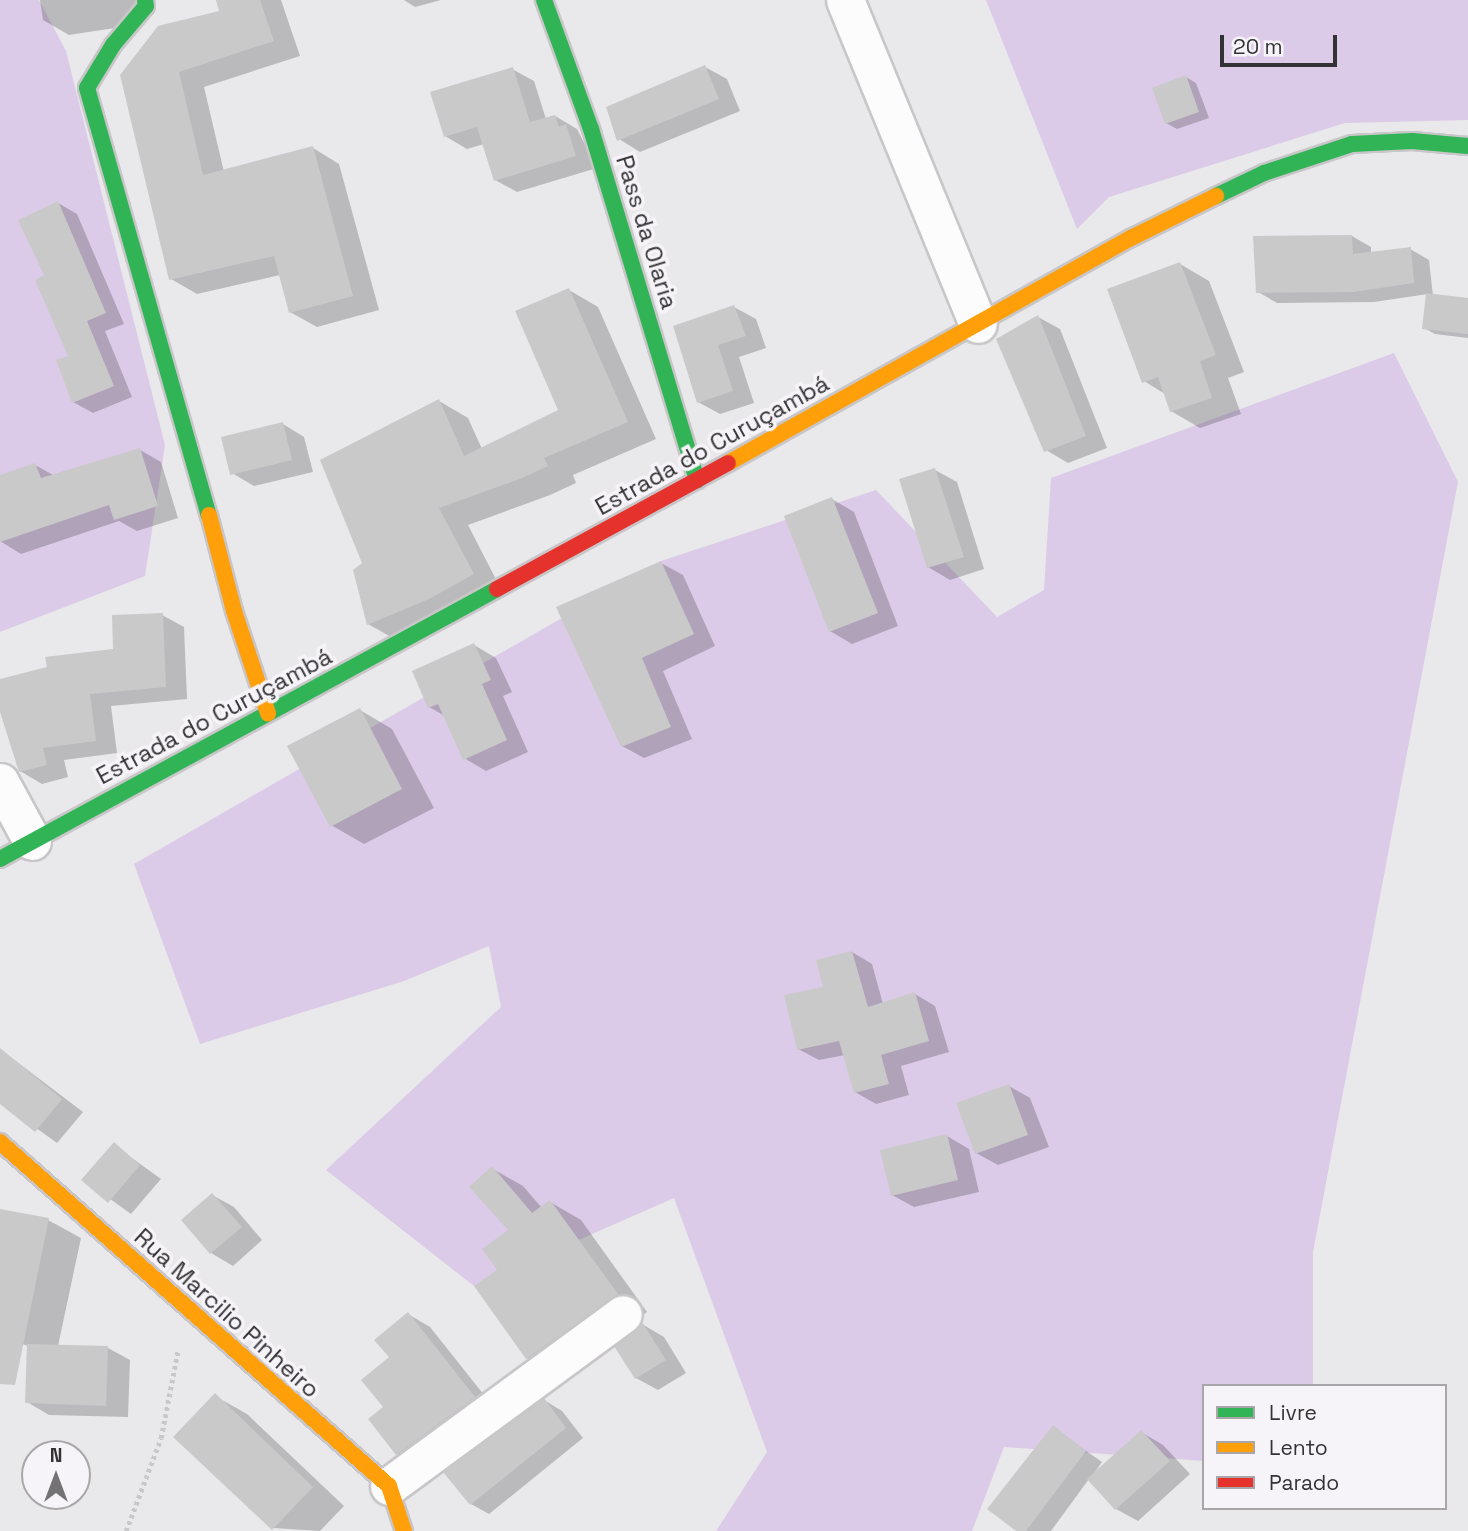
<!DOCTYPE html>
<html>
<head>
<meta charset="utf-8">
<style>
	body { margin:0 }
	#map { position:relative; width:1468px; height:1531px; overflow:hidden; background:#e9e8ea; font-family:"Space Grotesk",sans-serif }
	div>[style] { position:absolute }
	.green>* { inset:0; background:#dccbe8 }
	.shadow>* { inset:0; background:#0003 }
	.building>* { inset:0; background:#cac9ca }
	.path>* { height:4.5px; margin-top:-2.25px; transform-origin:0; background:repeating-linear-gradient(90deg,#c8c8c9 0 3.5px,transparent 0 7px) }
	.roads { filter:drop-shadow(2px 0 #c8c6c8) drop-shadow(-2px 0 #c8c6c8) drop-shadow(0 2px #c8c6c8) drop-shadow(0 -2px #c8c6c8) }
	.street>* { height:37px; margin:-18.5px; padding:0 18.5px; transform-origin:18.5px; border-radius:18.5px; background:#fcfcfc }
	.fast>* { height:16px; margin:-8px; padding:0 8px; transform-origin:8px; border-radius:8px; background:#30b455 }
	.slow>* { height:16px; margin:-8px; padding:0 8px; transform-origin:8px; border-radius:8px; background:#ff9f0a }
	.jam>* { height:16px; margin:-8px; padding:0 8px; transform-origin:8px; border-radius:8px; background:#e5322d }
	span { translate:-50% -50%; white-space:nowrap; text-align:center; line-height:1.15; -webkit-text-stroke:7px #f7f4f9; paint-order:stroke }
	.street-label { font-size:24px; color:#333234 }
	.legend { position:absolute; left:1202px; top:1384px; width:245px; height:126px; box-sizing:border-box; background:#f7f4f9; border:2px solid #a9a6aa; margin:0; padding:9px 12px; list-style:none; font-size:21px; color:#333234 }
	.legend li { display:flex; align-items:center; gap:14px; height:35px }
	.legend b { width:35px; border:2px solid #a9a6aa }
	.north { position:absolute; left:21px; top:1440px; width:70px; height:70px; box-sizing:border-box; background:#f7f4f9; border:2px solid #a9a6aa; border-radius:50%; rotate:0deg; font-size:19px; font-weight:700; line-height:28px; text-align:center; color:#333234 }
	.north::after { content:''; display:block; margin:auto; width:24px; height:32px; background:#737274; clip-path:polygon(50% 0,100% 100%,50% 72%,0 100%) }
	.scale { position:absolute; left:1220px; top:35px; width:117px; height:32px; box-sizing:border-box; border:4px solid #333234; border-top:0; padding-left:9px; font-size:21px; line-height:24px; white-space:nowrap; color:#333234; -webkit-text-stroke:5px #f7f4f9; paint-order:stroke }
</style>
</head>
<body>
<div id="map">
	<div class="green">
		<i style="clip-path:polygon(0 0,39px 0,66px 51px,165px 445px,145px 576px,0 632px)"></i>
		<i style="clip-path:polygon(986px 0,1468px 0,1468px 120px,1345px 123px,1109px 197px,1077px 229px)"></i>
		<i style="clip-path:polygon(1394px 353px,1458px 482px,1313px 1252px,1313px 1386px,1204px 1386px,1204px 1461px,1004px 1447px,972px 1531px,716px 1531px,767px 1452px,674px 1198px,474px 1286px,326px 1170px,501px 1007px,489px 946px,404px 981px,200px 1044px,134px 864px,661px 561px,876px 490px,997px 617px,1044px 590px,1051px 478px)"></i>
	</div>
	<div class="shadow">
		<i style="clip-path:polygon(40px 0,144px 0,141px 24px,69px 35px,43px 20px)"></i>
		<i style="clip-path:polygon(217px 0,281px 0,300px 56px,204px 87px,224px 172px,313px 148px,339px 164px,379px 310px,317px 327px,290px 312px,280px 275px,197px 294px,171px 279px,122px 75px,222px 12px)"></i>
		<i style="clip-path:polygon(404px 0,441px 0,415px 7px)"></i>
		<i style="clip-path:polygon(705px 67px,727px 79px,740px 111px,640px 152px,619px 139px)"></i>
		<i style="clip-path:polygon(512px 69px,534px 81px,546px 119px,555px 116px,577px 129px,597px 168px,517px 192px,495px 180px,484px 144px,467px 149px,445px 136px)"></i>
		<i style="clip-path:polygon(1186px 77px,1196px 83px,1209px 118px,1177px 129px,1166px 123px)"></i>
		<i style="clip-path:polygon(58px 203px,77px 214px,124px 324px,105px 331px,132px 397px,93px 413px,73px 402px,70px 357px,47px 276px)"></i>
		<i style="clip-path:polygon(1352px 236px,1371px 247px,1371px 253px,1410px 249px,1429px 260px,1433px 296px,1468px 300px,1468px 338px,1435px 334px,1424px 328px,1428px 294px,1374px 302px,1277px 303px,1258px 292px)"></i>
		<i style="clip-path:polygon(1180px 264px,1209px 281px,1244px 372px,1228px 378px,1241px 414px,1200px 428px,1171px 411px,1165px 394px,1144px 381px)"></i>
		<i style="clip-path:polygon(569px 290px,598px 307px,656px 439px,573px 475px,576px 483px,550px 495px,468px 525px,502px 591px,398px 641px,368px 624px,364px 564px,439px 401px,468px 418px,482px 449px,560px 410px)"></i>
		<i style="clip-path:polygon(734px 307px,756px 319px,766px 348px,739px 357px,754px 403px,720px 414px,698px 402px,676px 327px)"></i>
		<i style="clip-path:polygon(1038px 317px,1060px 329px,1107px 448px,1068px 463px,1046px 450px)"></i>
		<i style="clip-path:polygon(283px 424px,304px 437px,313px 472px,254px 486px,232px 473px)"></i>
		<i style="clip-path:polygon(140px 450px,161px 462px,178px 518px,137px 531px,119px 521px,21px 554px,0 541px,0 477px,35px 465px,55px 476px)"></i>
		<i style="clip-path:polygon(935px 470px,957px 482px,984px 569px,950px 580px,928px 567px)"></i>
		<i style="clip-path:polygon(832px 499px,854px 512px,898px 626px,852px 644px,830px 631px)"></i>
		<i style="clip-path:polygon(661px 563px,683px 575px,715px 646px,663px 671px,692px 739px,644px 758px,622px 746px)"></i>
		<i style="clip-path:polygon(162px 615px,184px 627px,187px 699px,111px 706px,117px 753px,64px 760px,68px 777px,42px 784px,20px 771px,0 701px,0 680px,115px 651px)"></i>
		<i style="clip-path:polygon(474px 645px,496px 658px,512px 692px,503px 696px,528px 752px,486px 771px,464px 758px,445px 716px,429px 707px)"></i>
		<i style="clip-path:polygon(360px 710px,392px 729px,434px 808px,364px 844px,331px 825px)"></i>
		<i style="clip-path:polygon(852px 952px,872px 964px,883px 1004px,915px 994px,935px 1006px,949px 1052px,901px 1066px,909px 1095px,876px 1104px,855px 1092px,845px 1055px,819px 1060px,798px 1049px)"></i>
		<i style="clip-path:polygon(0 1049px,83px 1112px,57px 1143px,0 1102px)"></i>
		<i style="clip-path:polygon(1009px 1086px,1030px 1098px,1049px 1147px,998px 1165px,976px 1153px)"></i>
		<i style="clip-path:polygon(947px 1136px,969px 1149px,979px 1192px,914px 1207px,892px 1195px)"></i>
		<i style="clip-path:polygon(114px 1145px,161px 1179px,131px 1214px,84px 1180px)"></i>
		<i style="clip-path:polygon(493px 1169px,523px 1186px,542px 1208px,550px 1202px,581px 1220px,647px 1312px,558px 1375px,527px 1358px,499px 1271px,510px 1231px)"></i>
		<i style="clip-path:polygon(212px 1195px,234px 1207px,262px 1240px,233px 1266px,211px 1253px,183px 1220px)"></i>
		<i style="clip-path:polygon(0 1211px,48px 1220px,81px 1238px,58px 1346px,108px 1348px,130px 1360px,128px 1417px,49px 1415px,27px 1402px,29px 1346px,0 1338px)"></i>
		<i style="clip-path:polygon(408px 1314px,430px 1327px,496px 1410px,419px 1466px,397px 1454px,386px 1407px,391px 1357px)"></i>
		<i style="clip-path:polygon(642px 1324px,664px 1337px,686px 1373px,658px 1390px,636px 1378px)"></i>
		<i style="clip-path:polygon(215px 1396px,247px 1414px,344px 1506px,320px 1531px,273px 1528px)"></i>
		<i style="clip-path:polygon(544px 1400px,562px 1411px,583px 1438px,489px 1514px,471px 1504px)"></i>
		<i style="clip-path:polygon(1053px 1428px,1102px 1462px,1095px 1472px,1141px 1432px,1163px 1445px,1190px 1474px,1138px 1521px,1116px 1509px,1089px 1479px,1051px 1531px,1019px 1531px)"></i>
	</div>
	<div class="building">
		<i style="clip-path:polygon(216px 0,260px 0,274px 41px,179px 72px,203px 175px,313px 146px,353px 296px,289px 313px,274px 256px,169px 280px,120px 75px,158px 26px,219px 11px)"></i>
		<i style="clip-path:polygon(705px 65px,719px 99px,617px 141px,606px 107px)"></i>
		<i style="clip-path:polygon(513px 67px,530px 122px,555px 115px,559px 127px,566px 124px,576px 156px,494px 181px,477px 127px,444px 137px,430px 92px)"></i>
		<i style="clip-path:polygon(1186px 75px,1199px 112px,1165px 124px,1152px 88px)"></i>
		<i style="clip-path:polygon(58px 201px,106px 313px,87px 321px,114px 386px,72px 403px,56px 360px,68px 356px,35px 280px,44px 275px,18px 220px)"></i>
		<i style="clip-path:polygon(1352px 235px,1353px 254px,1411px 247px,1414px 283px,1353px 292px,1256px 293px,1253px 236px)"></i>
		<i style="clip-path:polygon(1180px 262px,1216px 355px,1200px 361px,1212px 398px,1170px 412px,1158px 377px,1142px 383px,1107px 289px)"></i>
		<i style="clip-path:polygon(569px 288px,628px 422px,544px 458px,548px 466px,520px 479px,439px 508px,474px 574px,429px 599px,367px 625px,353px 570px,362px 563px,320px 460px,439px 399px,464px 456px,558px 410px,515px 311px)"></i>
		<i style="clip-path:polygon(1426px 293px,1468px 298px,1468px 334px,1422px 329px)"></i>
		<i style="clip-path:polygon(734px 305px,746px 336px,718px 345px,733px 391px,697px 403px,673px 326px)"></i>
		<i style="clip-path:polygon(1038px 315px,1086px 436px,1044px 452px,996px 339px)"></i>
		<i style="clip-path:polygon(283px 422px,292px 460px,230px 475px,221px 437px)"></i>
		<i style="clip-path:polygon(140px 448px,158px 506px,114px 520px,109px 505px,0 542px,0 475px,35px 463px,41px 478px)"></i>
		<i style="clip-path:polygon(935px 468px,964px 557px,927px 568px,899px 479px)"></i>
		<i style="clip-path:polygon(832px 497px,878px 613px,829px 632px,784px 516px)"></i>
		<i style="clip-path:polygon(661px 561px,694px 634px,642px 658px,671px 727px,621px 747px,556px 607px)"></i>
		<i style="clip-path:polygon(163px 613px,166px 687px,90px 694px,96px 741px,43px 748px,47px 765px,19px 772px,0 712px,0 679px,47px 667px,45px 657px,113px 649px,112px 615px)"></i>
		<i style="clip-path:polygon(474px 643px,491px 680px,482px 684px,507px 740px,463px 760px,438px 704px,428px 708px,412px 671px)"></i>
		<i style="clip-path:polygon(360px 708px,402px 789px,330px 827px,287px 746px)"></i>
		<i style="clip-path:polygon(852px 951px,868px 1007px,915px 992px,929px 1041px,881px 1055px,889px 1084px,854px 1093px,839px 1041px,797px 1050px,784px 995px,823px 987px,816px 960px)"></i>
		<i style="clip-path:polygon(0 1048px,62px 1099px,35px 1132px,0 1104px)"></i>
		<i style="clip-path:polygon(1009px 1084px,1028px 1135px,975px 1154px,956px 1103px)"></i>
		<i style="clip-path:polygon(947px 1134px,958px 1180px,891px 1196px,880px 1150px)"></i>
		<i style="clip-path:polygon(114px 1142px,140px 1165px,108px 1203px,81px 1180px)"></i>
		<i style="clip-path:polygon(492px 1166px,532px 1213px,550px 1200px,618px 1294px,526px 1359px,474px 1286px,497px 1270px,482px 1249px,508px 1230px,469px 1187px)"></i>
		<i style="clip-path:polygon(212px 1193px,242px 1227px,210px 1254px,181px 1220px)"></i>
		<i style="clip-path:polygon(0 1209px,49px 1218px,15px 1385px,0 1384px)"></i>
		<i style="clip-path:polygon(408px 1312px,475px 1397px,396px 1455px,368px 1419px,383px 1407px,361px 1380px,389px 1357px,374px 1340px)"></i>
		<i style="clip-path:polygon(642px 1322px,666px 1360px,635px 1379px,614px 1346px)"></i>
		<i style="clip-path:polygon(27px 1344px,108px 1346px,106px 1406px,25px 1403px)"></i>
		<i style="clip-path:polygon(215px 1393px,313px 1487px,272px 1530px,173px 1437px)"></i>
		<i style="clip-path:polygon(544px 1398px,566px 1428px,470px 1505px,443px 1472px)"></i>
		<i style="clip-path:polygon(1053px 1425px,1086px 1451px,1026px 1531px,1016px 1531px,987px 1509px)"></i>
		<i style="clip-path:polygon(1141px 1430px,1170px 1461px,1115px 1510px,1087px 1479px)"></i>
	</div>
	<div class="path">
		<i style="left:126px;top:1531px;width:99px;rotate:-69.4deg"></i>
		<i style="left:161px;top:1438px;width:90px;rotate:-79.1deg"></i>
	</div>
	<div class="roads">
		<div class="street">
			<i style="left:845px;top:0;width:350px;rotate:67.7deg"></i>
			<i style="left:0;top:782px;width:67px;rotate:61.5deg"></i>
			<i style="left:389px;top:1486px;width:290px;rotate:-36.3deg"></i>
		</div>
		<div class="fast">
			<i style="left:145px;top:0;width:6px;rotate:81deg"></i>
			<i style="left:146px;top:6px;width:51px;rotate:130.2deg"></i>
			<i style="left:113px;top:45px;width:50px;rotate:121.2deg"></i>
			<i style="left:87px;top:88px;width:444px;rotate:74.1deg"></i>
			<i style="left:544px;top:0;width:137px;rotate:70deg"></i>
			<i style="left:591px;top:129px;width:367px;rotate:73.2deg"></i>
			<i style="left:1216px;top:196px;width:53px;rotate:-25.6deg"></i>
			<i style="left:1264px;top:173px;width:93px;rotate:-18.2deg"></i>
			<i style="left:1352px;top:144px;width:60px;rotate:-2.9deg"></i>
			<i style="left:1412px;top:141px;width:56px;rotate:5.1deg"></i>
			<i style="left:0;top:859px;width:566px;rotate:-28.51deg"></i>
		</div>
		<div class="slow">
			<i style="left:728px;top:463px;width:462px;rotate:-29.2deg"></i>
			<i style="left:1131px;top:238px;width:95px;rotate:-26.3deg"></i>
			<i style="left:209px;top:515px;width:99px;rotate:75.4deg"></i>
			<i style="left:234px;top:611px;width:108px;rotate:71.6deg"></i>
			<i style="left:0;top:1142px;width:519px;rotate:41.49deg"></i>
			<i style="left:389px;top:1486px;width:47px;rotate:71.6deg"></i>
		</div>
		<div class="jam">
			<i style="left:497px;top:589px;width:263px;rotate:-28.6deg"></i>
		</div>
	</div>
	<div class="street-label">
		<span style="left:647px;top:232px;rotate:73deg">Pass da Olaria</span>
		<span style="left:712px;top:445px;rotate:-29deg">Estrada do Curuçambá</span>
		<span style="left:214px;top:716px;rotate:-28deg">Estrada do Curuçambá</span>
		<span style="left:227px;top:1313px;rotate:42deg">Rua Marcilio Pinheiro</span>
	</div>
	<ul class="legend">
	<li><b style="height:9px;background:#30b455"></b>Livre</li>
	<li><b style="height:9px;background:#ff9f0a"></b>Lento</li>
	<li><b style="height:9px;background:#e5322d"></b>Parado</li>
	</ul>
	<div class="north">N</div>
	<div class="scale">20 m</div>
</div>
</body>
</html>
